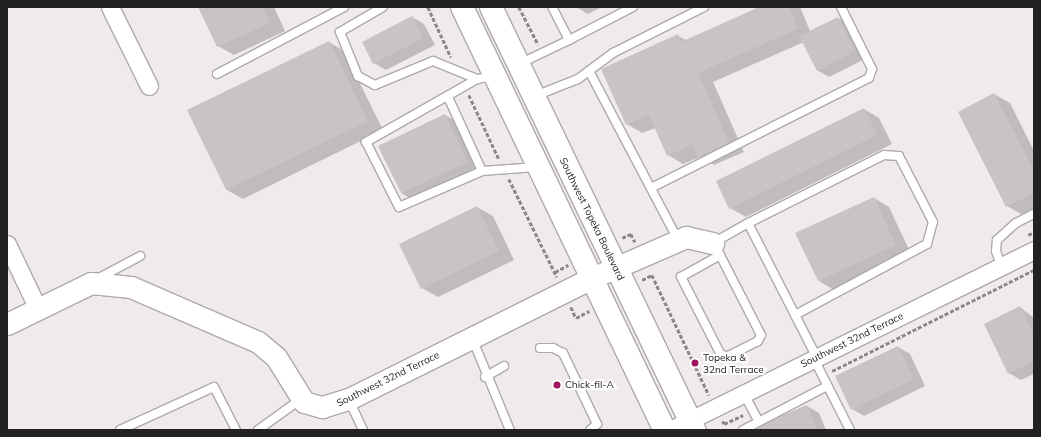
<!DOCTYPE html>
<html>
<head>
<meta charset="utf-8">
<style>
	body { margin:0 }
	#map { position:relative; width:1041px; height:437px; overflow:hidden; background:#f0eaec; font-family:Mulish,sans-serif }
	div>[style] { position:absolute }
	.shadow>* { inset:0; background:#0003 }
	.building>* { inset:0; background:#c9c3c5 }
	.path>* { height:2.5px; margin-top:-1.25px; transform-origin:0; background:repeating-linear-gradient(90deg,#8b8788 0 4px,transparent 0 6px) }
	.roads { filter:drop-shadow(1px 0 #aea9aa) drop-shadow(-1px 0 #aea9aa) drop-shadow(0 1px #aea9aa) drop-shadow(0 -1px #aea9aa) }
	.service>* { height:8px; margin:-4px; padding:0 4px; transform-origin:4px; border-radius:4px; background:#fff }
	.minor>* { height:17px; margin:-8.5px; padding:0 8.5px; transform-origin:8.5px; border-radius:8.5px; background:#fff }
	.tertiary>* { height:21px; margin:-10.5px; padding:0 10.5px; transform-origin:10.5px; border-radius:10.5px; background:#fff }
	.primary>* { height:22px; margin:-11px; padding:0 11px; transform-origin:11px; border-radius:11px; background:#fff }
	.dots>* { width:11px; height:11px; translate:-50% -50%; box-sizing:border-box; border:2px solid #fff; border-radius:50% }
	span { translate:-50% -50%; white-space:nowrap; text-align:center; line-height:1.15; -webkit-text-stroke:4px #fff; paint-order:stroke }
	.street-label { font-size:10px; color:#232122 }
	.poi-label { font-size:10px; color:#232122 }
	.left { translate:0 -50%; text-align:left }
	.frame { position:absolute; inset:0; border:8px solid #232122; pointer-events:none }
</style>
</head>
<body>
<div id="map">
	<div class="shadow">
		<i style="clip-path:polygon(200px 7px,274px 7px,285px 31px,234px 55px,218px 46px)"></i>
		<i style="clip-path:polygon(576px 7px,602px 7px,588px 14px)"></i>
		<i style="clip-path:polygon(762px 7px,800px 7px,810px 31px,838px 18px,850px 25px,867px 58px,829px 77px,817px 70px,804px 42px,713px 82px,744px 152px,714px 165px,700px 157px,683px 164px,668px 155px,656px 128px,642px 133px,627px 124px,678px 36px,686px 40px)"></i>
		<i style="clip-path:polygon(412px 17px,424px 24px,435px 45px,386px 70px,374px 63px)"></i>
		<i style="clip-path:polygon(329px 42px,344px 51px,383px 130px,243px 199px,227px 190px,188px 110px)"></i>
		<i style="clip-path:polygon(994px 94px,1010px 103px,1034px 151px,1034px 209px,1023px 215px,1007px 206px)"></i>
		<i style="clip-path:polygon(864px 109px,879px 118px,892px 144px,746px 217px,730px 208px)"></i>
		<i style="clip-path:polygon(445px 115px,461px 124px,483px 171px,417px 202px,401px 193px)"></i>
		<i style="clip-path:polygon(874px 198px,889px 207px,911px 254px,834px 290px,819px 281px)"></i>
		<i style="clip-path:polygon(477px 207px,493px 216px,514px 260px,438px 297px,422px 288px)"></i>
		<i style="clip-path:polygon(1020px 307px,1034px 318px,1034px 374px,1021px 380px,1009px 373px)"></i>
		<i style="clip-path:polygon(898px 347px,910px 354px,925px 386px,864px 416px,852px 409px)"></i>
		<i style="clip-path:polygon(807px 406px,819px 413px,826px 430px,751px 430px)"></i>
	</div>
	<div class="building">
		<i style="clip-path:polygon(198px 7px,263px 7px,270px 23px,217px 47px)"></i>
		<i style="clip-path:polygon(759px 7px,789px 7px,798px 29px,698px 73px,729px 143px,698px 157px,692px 145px,667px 156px,649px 115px,626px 125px,601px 69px,678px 34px,681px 42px)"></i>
		<i style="clip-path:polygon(412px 16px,423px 38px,373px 64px,362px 42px)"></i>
		<i style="clip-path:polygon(838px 17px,855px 51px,817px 71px,799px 36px)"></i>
		<i style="clip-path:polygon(329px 41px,368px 121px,226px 190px,187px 110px)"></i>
		<i style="clip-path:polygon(994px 93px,1034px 171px,1034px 193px,1006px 207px,958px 112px)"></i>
		<i style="clip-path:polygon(864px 108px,877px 135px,729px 209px,716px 181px)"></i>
		<i style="clip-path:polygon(445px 114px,468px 162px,401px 193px,378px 146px)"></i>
		<i style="clip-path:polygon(874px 197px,896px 245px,818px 281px,795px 233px)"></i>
		<i style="clip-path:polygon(477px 206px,499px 251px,421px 289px,399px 244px)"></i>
		<i style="clip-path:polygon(1020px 306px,1034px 335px,1034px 361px,1008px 374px,984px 324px)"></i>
		<i style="clip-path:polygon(898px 346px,914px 379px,851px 410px,835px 376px)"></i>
		<i style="clip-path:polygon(807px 405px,818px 430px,750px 430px,750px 429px)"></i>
	</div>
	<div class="path">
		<i style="left:428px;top:7px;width:55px;rotate:65.3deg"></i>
		<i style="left:519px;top:7px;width:42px;rotate:62.8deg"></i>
		<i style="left:469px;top:95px;width:71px;rotate:64.9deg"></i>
		<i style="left:509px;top:179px;width:109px;rotate:63.9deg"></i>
		<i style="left:1028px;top:235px;width:7px;rotate:-27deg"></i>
		<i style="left:622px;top:238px;width:10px;rotate:-24deg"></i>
		<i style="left:631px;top:234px;width:9px;rotate:63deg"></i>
		<i style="left:555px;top:272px;width:15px;rotate:-28deg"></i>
		<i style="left:642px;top:280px;width:11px;rotate:-27deg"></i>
		<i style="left:652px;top:275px;width:133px;rotate:64.6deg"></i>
		<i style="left:571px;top:307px;width:12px;rotate:66deg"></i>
		<i style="left:576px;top:318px;width:15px;rotate:-28deg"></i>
		<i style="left:832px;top:371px;width:226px;rotate:-26.6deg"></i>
		<i style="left:723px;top:421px;width:3px;rotate:72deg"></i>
		<i style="left:724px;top:424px;width:21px;rotate:-25deg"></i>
	</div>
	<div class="roads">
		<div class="service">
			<i style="left:383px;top:7px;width:50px;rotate:149.8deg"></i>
			<i style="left:340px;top:32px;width:48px;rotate:67.8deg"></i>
			<i style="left:358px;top:76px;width:19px;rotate:28deg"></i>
			<i style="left:375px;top:85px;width:63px;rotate:-22.5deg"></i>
			<i style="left:433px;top:61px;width:48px;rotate:22.2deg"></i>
			<i style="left:569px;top:40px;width:72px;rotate:-27.3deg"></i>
			<i style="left:519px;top:64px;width:55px;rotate:-25.6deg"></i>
			<i style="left:569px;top:40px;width:37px;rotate:-117deg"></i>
			<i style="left:589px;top:71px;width:191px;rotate:62.2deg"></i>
			<i style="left:217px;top:74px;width:144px;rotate:-27.8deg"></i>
			<i style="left:493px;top:76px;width:16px;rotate:169deg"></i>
			<i style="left:477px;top:79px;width:128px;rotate:150.4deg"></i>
			<i style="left:366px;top:142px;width:73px;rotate:63.1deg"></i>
			<i style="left:399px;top:207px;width:90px;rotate:-23.4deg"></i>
			<i style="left:482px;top:171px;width:55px;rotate:-4.2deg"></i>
			<i style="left:535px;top:96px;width:46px;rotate:-21.6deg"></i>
			<i style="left:578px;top:79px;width:44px;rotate:-36.6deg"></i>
			<i style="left:613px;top:53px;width:102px;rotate:-26.8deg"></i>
			<i style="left:448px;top:97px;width:81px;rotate:65.3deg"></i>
			<i style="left:651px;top:188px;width:244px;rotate:-26.8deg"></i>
			<i style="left:869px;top:78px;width:9px;rotate:-72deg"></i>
			<i style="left:872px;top:69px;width:69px;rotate:-116.6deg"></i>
			<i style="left:720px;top:255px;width:90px;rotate:62.9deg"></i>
			<i style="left:761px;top:335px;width:7px;rotate:117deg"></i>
			<i style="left:758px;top:341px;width:34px;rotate:153deg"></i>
			<i style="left:728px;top:356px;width:7px;rotate:-172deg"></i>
			<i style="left:721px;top:355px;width:88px;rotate:-117.1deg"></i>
			<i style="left:681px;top:277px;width:45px;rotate:-29.4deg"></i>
			<i style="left:720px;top:255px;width:14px;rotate:-120deg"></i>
			<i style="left:713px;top:243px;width:40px;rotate:-29.7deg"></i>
			<i style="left:1001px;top:266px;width:16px;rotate:-108deg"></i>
			<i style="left:996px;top:251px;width:11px;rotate:-85deg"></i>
			<i style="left:997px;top:240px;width:25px;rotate:-42deg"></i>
			<i style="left:1016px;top:223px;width:20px;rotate:-27deg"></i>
			<i style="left:97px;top:279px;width:49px;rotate:-28.1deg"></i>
			<i style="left:795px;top:315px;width:150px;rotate:-28.3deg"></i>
			<i style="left:927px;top:244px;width:23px;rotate:-75deg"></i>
			<i style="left:933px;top:222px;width:74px;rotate:-117.3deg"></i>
			<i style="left:899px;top:156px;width:15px;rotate:-176deg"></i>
			<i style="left:884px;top:155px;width:152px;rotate:153.4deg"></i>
			<i style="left:748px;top:223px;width:152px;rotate:62.9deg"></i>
			<i style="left:472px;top:338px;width:100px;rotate:67.6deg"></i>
			<i style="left:540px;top:348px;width:13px"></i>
			<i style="left:553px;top:348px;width:11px;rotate:27deg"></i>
			<i style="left:563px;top:353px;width:79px;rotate:64.4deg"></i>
			<i style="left:597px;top:424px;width:9px;rotate:139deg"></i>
			<i style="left:814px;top:359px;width:80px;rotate:63.1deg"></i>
			<i style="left:485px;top:377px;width:22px;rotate:-30deg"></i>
			<i style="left:744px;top:394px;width:30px;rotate:62deg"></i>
			<i style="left:349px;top:400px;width:33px;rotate:65deg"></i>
			<i style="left:120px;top:430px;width:103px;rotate:-24.6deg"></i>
			<i style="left:214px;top:387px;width:48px;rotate:62.9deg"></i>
			<i style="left:258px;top:430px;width:53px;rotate:-35.8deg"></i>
			<i style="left:743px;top:430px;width:95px;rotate:-27.6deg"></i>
		</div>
		<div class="minor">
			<i style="left:110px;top:7px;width:88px;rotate:63.7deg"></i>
			<i style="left:7px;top:244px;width:72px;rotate:64.5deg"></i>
			<i style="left:670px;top:430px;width:406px;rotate:-26.3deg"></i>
		</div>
		<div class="tertiary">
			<i style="left:7px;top:324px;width:93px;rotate:-26deg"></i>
			<i style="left:91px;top:283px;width:40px;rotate:5.7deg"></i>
			<i style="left:131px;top:287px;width:138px;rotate:23.4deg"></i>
			<i style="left:258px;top:342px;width:23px;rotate:40deg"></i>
			<i style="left:276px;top:357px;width:53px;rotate:58.1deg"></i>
			<i style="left:304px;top:402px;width:19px;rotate:16deg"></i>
			<i style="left:322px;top:407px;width:28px;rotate:-17deg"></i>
			<i style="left:349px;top:399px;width:271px;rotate:-26.5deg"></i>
			<i style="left:592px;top:278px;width:103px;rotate:-23.6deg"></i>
			<i style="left:686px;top:237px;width:28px;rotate:13deg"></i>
		</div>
		<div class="primary">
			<i style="left:462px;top:7px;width:469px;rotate:64.4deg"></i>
			<i style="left:491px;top:7px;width:470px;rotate:64.3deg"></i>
		</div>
	</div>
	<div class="dots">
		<i style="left:695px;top:363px;background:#a01561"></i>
		<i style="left:557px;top:385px;background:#a01561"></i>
	</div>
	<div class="street-label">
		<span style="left:592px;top:219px;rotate:64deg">Southwest Topeka Boulevard</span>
		<span style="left:852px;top:340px;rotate:-26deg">Southwest 32nd Terrace</span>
		<span style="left:388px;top:379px;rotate:-26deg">Southwest 32nd Terrace</span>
	</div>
	<div class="poi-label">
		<span class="left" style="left:703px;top:363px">Topeka &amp;<br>32nd Terrace</span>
		<span class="left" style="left:565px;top:385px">Chick-fil-A</span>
	</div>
	<div class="frame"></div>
</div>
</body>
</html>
